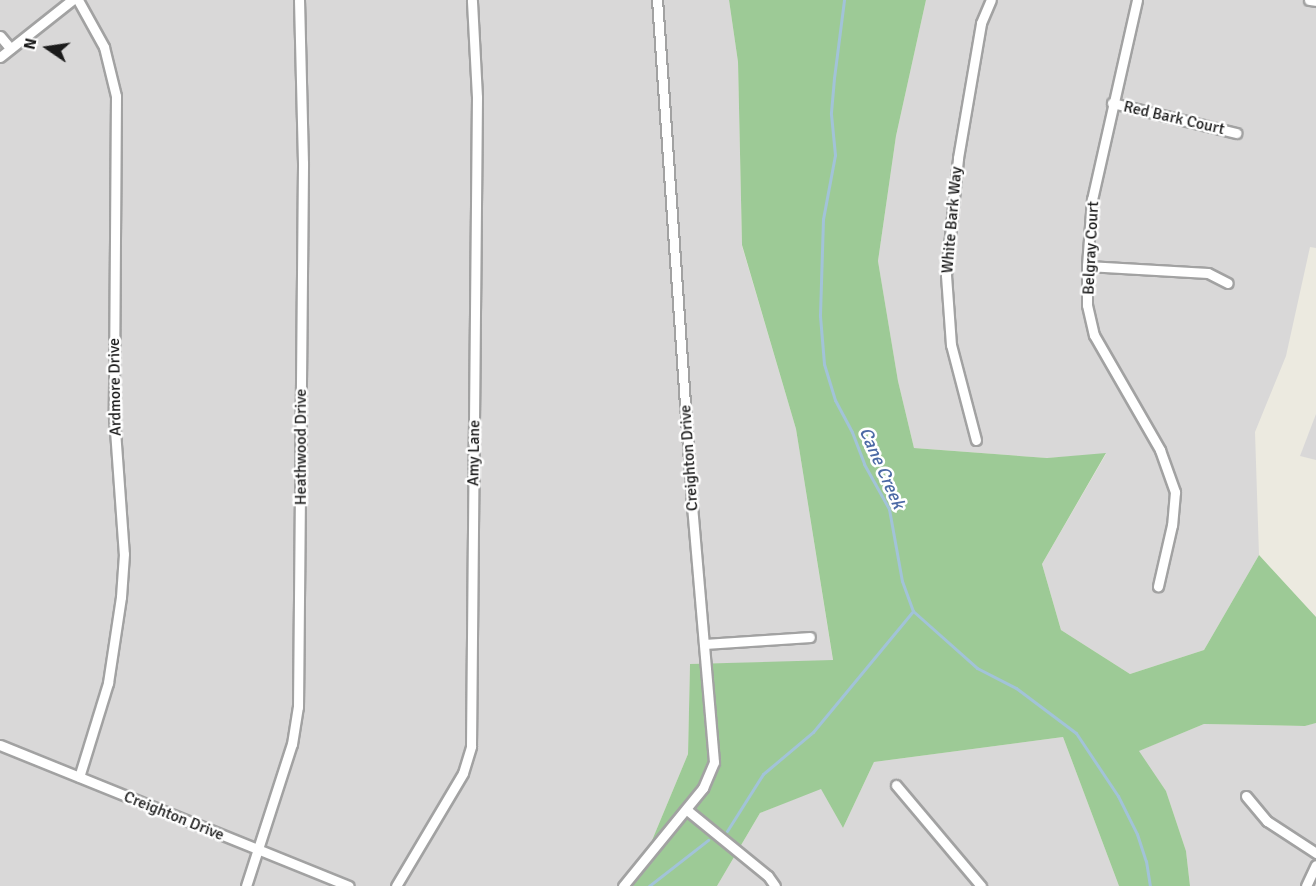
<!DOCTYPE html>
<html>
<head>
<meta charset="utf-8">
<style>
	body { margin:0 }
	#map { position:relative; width:1316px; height:886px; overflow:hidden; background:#eceae0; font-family:Signika,sans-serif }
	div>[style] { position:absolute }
	.residential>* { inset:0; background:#d9d8d8 }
	.forest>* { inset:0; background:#9dca96 }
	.stream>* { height:3px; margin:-1.5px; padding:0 1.5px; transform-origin:1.5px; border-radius:1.5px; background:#a2c3d8 }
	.roads { filter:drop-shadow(2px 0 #a2a2a2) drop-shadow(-2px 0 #a2a2a2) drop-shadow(0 2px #a2a2a2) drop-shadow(0 -2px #a2a2a2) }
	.minor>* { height:9px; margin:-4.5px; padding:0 4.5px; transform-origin:4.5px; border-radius:4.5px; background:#fff }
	span { translate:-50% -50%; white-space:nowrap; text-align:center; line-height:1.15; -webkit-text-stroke:5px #fff; paint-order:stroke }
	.street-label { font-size:16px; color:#1b1b1b }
	.water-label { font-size:18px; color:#4c6aa5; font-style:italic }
	.north { position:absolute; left:18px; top:18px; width:60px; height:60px; -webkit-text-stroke:4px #fff; paint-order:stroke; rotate:283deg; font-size:16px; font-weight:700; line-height:24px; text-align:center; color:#1b1b1b }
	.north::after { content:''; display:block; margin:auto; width:21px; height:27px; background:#1b1b1b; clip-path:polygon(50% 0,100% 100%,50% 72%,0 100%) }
</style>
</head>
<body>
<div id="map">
	<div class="residential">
		<i style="clip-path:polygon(0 0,729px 0,738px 62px,742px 246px,796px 429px,833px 661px,690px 664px,688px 754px,633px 886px,0 886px)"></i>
		<i style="clip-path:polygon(926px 0,1316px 0,1316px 248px,1310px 247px,1286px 356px,1255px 432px,1259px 555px,1204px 650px,1130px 674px,1061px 630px,1042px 564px,1106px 454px,1047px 458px,914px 448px,898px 381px,878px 261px,896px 136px)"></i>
		<i style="clip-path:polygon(1316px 414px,1316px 460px,1300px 456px)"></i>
		<i style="clip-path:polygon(1316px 723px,1316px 886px,1190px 886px,1186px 851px,1166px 791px,1138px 751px,1204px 724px,1304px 726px)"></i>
		<i style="clip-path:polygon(1063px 737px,1119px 886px,717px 886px,760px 813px,821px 788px,843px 828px,874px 762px)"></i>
	</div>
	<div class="forest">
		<i style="clip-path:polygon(729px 0,926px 0,896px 136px,878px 261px,898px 381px,914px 448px,1047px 458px,1106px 453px,1042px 564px,1061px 630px,1130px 674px,1204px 650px,1259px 555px,1316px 617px,1316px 723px,1305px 726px,1204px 724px,1139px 751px,1166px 791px,1186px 851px,1190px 886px,1119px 886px,1063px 737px,874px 762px,843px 828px,821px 789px,760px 813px,717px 886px,633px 886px,688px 754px,690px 664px,833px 660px,796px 429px,742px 245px,738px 62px)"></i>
	</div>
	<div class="stream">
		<i style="left:844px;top:0;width:79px;rotate:97.3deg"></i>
		<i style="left:834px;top:78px;width:36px;rotate:95deg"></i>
		<i style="left:831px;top:114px;width:41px;rotate:84.4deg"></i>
		<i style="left:835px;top:155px;width:65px;rotate:100.6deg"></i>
		<i style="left:823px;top:219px;width:97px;rotate:91.8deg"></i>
		<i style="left:820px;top:316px;width:48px;rotate:85.2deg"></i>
		<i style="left:824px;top:364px;width:38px;rotate:73deg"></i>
		<i style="left:835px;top:400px;width:36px;rotate:62deg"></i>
		<i style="left:852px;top:432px;width:34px;rotate:69deg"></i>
		<i style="left:864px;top:464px;width:51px;rotate:60.9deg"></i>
		<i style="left:889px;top:509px;width:73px;rotate:79.8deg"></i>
		<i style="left:902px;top:581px;width:32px;rotate:70deg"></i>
		<i style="left:913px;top:611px;width:86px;rotate:41.7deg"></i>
		<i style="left:977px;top:668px;width:44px;rotate:27.1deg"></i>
		<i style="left:1016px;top:688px;width:75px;rotate:36.9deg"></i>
		<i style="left:1076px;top:733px;width:76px;rotate:56.3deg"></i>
		<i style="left:1118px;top:796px;width:42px;rotate:63.4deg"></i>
		<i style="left:1137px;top:834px;width:28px;rotate:72deg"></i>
		<i style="left:1146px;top:861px;width:25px;rotate:81deg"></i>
		<i style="left:727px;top:831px;width:67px;rotate:-57.7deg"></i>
		<i style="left:763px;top:774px;width:65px;rotate:-40deg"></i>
		<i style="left:813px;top:732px;width:157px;rotate:-50.4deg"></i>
		<i style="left:649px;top:886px;width:75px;rotate:-37.9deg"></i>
	</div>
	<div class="roads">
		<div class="minor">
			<i style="left:78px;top:0;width:54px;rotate:61deg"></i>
			<i style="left:104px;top:47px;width:50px;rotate:76.2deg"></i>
			<i style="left:116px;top:96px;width:320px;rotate:90.4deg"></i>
			<i style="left:114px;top:416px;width:138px;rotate:85.9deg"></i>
			<i style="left:124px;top:554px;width:43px;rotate:94deg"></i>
			<i style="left:121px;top:597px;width:87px;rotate:98.6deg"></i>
			<i style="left:108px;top:683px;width:98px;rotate:107.1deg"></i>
			<i style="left:1137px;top:0;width:204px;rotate:102.7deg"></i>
			<i style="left:1092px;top:199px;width:67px;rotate:94.3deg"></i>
			<i style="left:1087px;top:266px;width:39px;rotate:90deg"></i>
			<i style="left:1087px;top:305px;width:31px;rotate:77deg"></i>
			<i style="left:1094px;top:335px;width:133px;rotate:60.1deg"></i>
			<i style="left:1160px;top:450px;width:45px;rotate:70.3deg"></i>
			<i style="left:1175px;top:492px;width:33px;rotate:95deg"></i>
			<i style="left:1172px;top:525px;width:63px;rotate:102.9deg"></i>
			<i style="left:1309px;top:0;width:7px;rotate:8deg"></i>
			<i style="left:0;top:36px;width:16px;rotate:50deg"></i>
			<i style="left:0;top:57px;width:92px;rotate:-38.4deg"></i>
			<i style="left:1112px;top:103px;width:128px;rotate:13.6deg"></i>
			<i style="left:1087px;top:266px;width:121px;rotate:3.3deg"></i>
			<i style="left:1208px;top:273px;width:22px;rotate:27deg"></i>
			<i style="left:976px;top:440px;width:98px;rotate:-104.7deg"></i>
			<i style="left:951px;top:345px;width:70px;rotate:-94.1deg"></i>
			<i style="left:946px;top:275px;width:118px;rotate:-84.1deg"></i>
			<i style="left:958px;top:158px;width:137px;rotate:-80.3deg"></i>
			<i style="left:981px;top:23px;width:25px;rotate:-67deg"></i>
			<i style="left:705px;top:644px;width:105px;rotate:-3.8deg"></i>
			<i style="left:0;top:745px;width:376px;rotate:22deg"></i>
			<i style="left:896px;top:785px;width:132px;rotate:49.9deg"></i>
			<i style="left:1246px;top:796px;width:33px;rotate:50deg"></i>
			<i style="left:1267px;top:821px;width:59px;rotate:33.1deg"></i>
			<i style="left:687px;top:810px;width:104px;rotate:39.2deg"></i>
			<i style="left:768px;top:876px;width:12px;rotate:55deg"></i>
			<i style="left:246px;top:886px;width:149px;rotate:-72.1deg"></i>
			<i style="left:292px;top:744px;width:37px;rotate:-81deg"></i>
			<i style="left:298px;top:707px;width:544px;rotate:-89.47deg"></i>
			<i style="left:303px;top:163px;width:163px;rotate:-91.4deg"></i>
			<i style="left:396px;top:886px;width:131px;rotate:-59.3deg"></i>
			<i style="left:463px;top:773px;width:28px;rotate:-73deg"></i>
			<i style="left:471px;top:746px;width:649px;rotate:-89.47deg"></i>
			<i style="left:477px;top:97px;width:97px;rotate:-93deg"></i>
			<i style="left:623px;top:886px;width:127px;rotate:-50.8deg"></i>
			<i style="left:703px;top:788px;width:28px;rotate:-67deg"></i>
			<i style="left:714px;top:762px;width:258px;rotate:-94.9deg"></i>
			<i style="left:692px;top:505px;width:506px;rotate:-93.96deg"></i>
			<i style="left:1306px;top:886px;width:23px;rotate:-65deg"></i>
		</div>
	</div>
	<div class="street-label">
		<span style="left:1174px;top:118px;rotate:13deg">Red Bark Court</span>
		<span style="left:952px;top:220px;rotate:-85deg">White Bark Way</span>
		<span style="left:1091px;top:248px;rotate:-87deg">Belgray Court</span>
		<span style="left:115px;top:387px;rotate:-91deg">Ardmore Drive</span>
		<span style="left:301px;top:447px;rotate:-90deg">Heathwood Drive</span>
		<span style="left:474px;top:453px;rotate:-89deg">Amy Lane</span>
		<span style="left:689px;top:458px;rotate:-94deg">Creighton Drive</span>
		<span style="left:174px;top:816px;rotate:22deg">Creighton Drive</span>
	</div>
	<div class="water-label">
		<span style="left:882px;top:468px;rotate:66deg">Cane Creek</span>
	</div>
	<div class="north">N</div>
</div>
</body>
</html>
